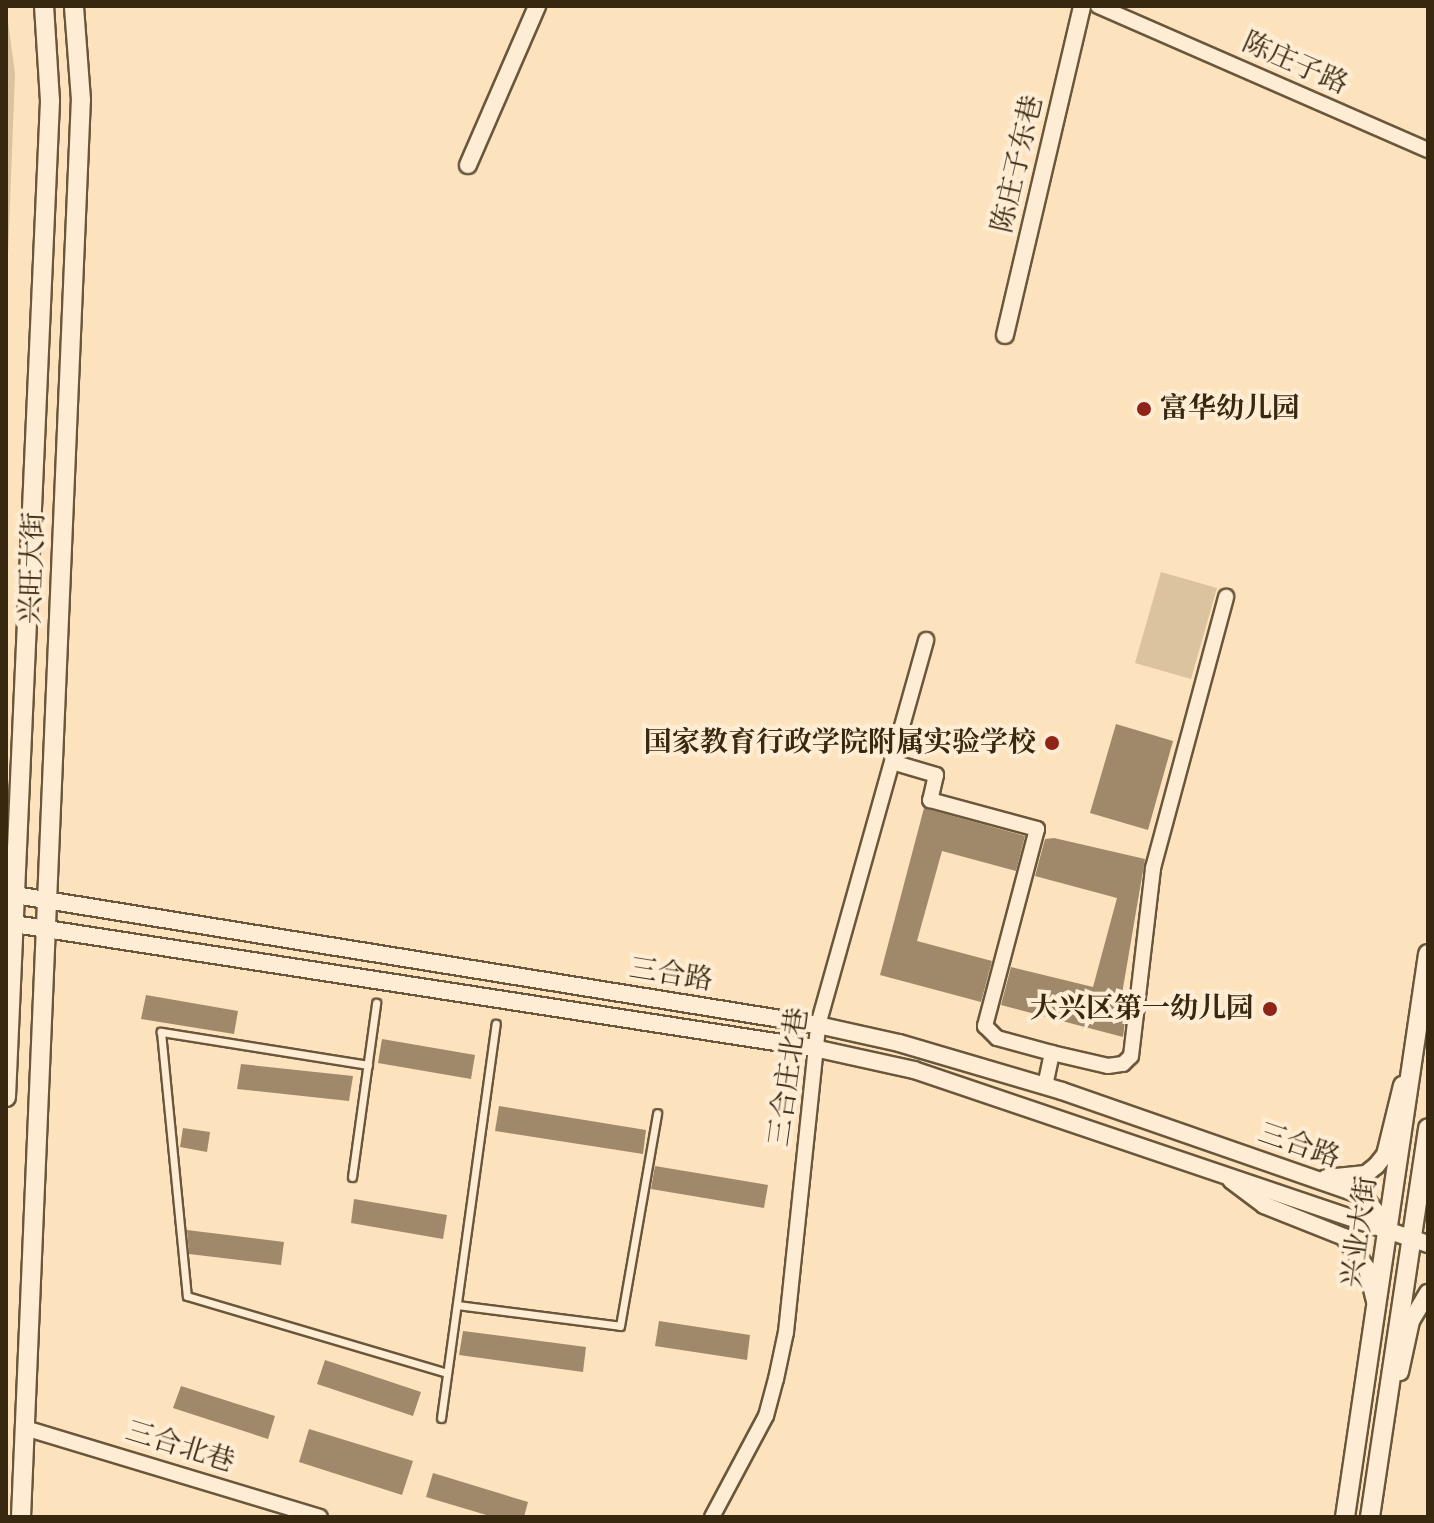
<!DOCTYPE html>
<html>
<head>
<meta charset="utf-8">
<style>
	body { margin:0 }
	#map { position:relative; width:1434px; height:1523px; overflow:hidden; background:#fde3bd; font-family:"IM FELL DW Pica","Noto Serif SC",serif }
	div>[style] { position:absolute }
	.green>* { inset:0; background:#dcc3a0 }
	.building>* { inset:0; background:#9f896a }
	.roads { filter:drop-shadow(2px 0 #6a573b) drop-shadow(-2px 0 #6a573b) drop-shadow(0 2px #6a573b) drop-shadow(0 -2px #6a573b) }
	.service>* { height:7px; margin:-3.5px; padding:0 3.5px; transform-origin:3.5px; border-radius:3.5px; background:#feedd4 }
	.minor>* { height:14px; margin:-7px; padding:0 7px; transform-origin:7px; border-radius:7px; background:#feedd4 }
	.tertiary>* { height:16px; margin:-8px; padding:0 8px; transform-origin:8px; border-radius:8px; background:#feedd4 }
	.secondary>* { height:18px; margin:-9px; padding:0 9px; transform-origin:9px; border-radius:9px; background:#feedd4 }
	.dots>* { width:22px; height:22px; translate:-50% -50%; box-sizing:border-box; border:4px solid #feedd4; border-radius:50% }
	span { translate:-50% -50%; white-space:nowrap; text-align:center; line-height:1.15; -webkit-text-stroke:8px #feedd4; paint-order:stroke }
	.street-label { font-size:28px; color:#392810 }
	.poi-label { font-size:28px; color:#392810; font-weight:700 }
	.left { translate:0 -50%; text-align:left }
	.right { translate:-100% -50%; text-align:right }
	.frame { position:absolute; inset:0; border:8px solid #392810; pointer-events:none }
</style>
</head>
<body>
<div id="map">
	<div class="green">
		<i style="clip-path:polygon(6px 6px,15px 74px,6px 307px)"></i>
		<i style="clip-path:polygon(1161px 572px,1217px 588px,1191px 679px,1135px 663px)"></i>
	</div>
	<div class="building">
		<i style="clip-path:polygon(1116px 724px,1173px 741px,1148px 830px,1090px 813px)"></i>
		<i style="clip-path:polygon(924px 808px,1025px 836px,1016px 871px,942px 851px,917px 941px,992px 961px,981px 1002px,880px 975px)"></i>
		<i style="clip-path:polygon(1054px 838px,1145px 859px,1122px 994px,1128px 996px,1123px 1037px,1001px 1005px,1011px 967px,1093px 987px,1117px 898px,1035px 876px,1045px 839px)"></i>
		<i style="clip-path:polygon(146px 995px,238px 1011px,234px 1034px,141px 1019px)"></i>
		<i style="clip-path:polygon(382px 1039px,475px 1055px,471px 1079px,378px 1063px)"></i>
		<i style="clip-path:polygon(241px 1064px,353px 1076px,349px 1101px,237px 1089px)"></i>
		<i style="clip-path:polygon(499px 1106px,646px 1130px,643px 1154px,495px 1131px)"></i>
		<i style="clip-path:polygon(183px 1128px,210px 1132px,207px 1152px,180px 1147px)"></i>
		<i style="clip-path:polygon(655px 1166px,768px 1185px,764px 1208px,651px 1189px)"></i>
		<i style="clip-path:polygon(354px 1199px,447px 1215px,443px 1239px,351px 1223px)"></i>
		<i style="clip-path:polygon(187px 1230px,284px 1242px,281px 1265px,189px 1254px)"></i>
		<i style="clip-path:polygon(659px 1321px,750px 1335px,747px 1360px,655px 1346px)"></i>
		<i style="clip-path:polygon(463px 1331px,586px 1347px,583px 1372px,459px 1355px)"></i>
		<i style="clip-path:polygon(325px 1360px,421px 1392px,413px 1416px,317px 1384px)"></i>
		<i style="clip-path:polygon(181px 1386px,275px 1416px,268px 1439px,173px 1408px)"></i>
		<i style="clip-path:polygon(309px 1429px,413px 1461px,402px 1495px,299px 1462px)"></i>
		<i style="clip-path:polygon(433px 1473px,528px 1502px,524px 1517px,493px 1517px,426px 1497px)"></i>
	</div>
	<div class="roads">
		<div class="service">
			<i style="left:368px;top:1065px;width:210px;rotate:-170.9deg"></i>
			<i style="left:161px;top:1032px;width:265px;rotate:84.4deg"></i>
			<i style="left:187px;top:1296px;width:271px;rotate:16.5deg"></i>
			<i style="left:352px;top:1177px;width:176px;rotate:-82.1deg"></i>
			<i style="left:457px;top:1305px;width:164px;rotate:7.3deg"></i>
			<i style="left:620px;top:1326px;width:216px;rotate:-80.1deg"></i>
			<i style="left:441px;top:1418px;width:398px;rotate:-82.1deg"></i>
		</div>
		<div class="minor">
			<i style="left:1098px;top:6px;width:360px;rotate:23.6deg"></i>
			<i style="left:892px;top:762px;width:46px;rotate:16.5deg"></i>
			<i style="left:936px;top:775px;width:26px;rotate:103deg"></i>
			<i style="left:930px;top:800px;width:111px;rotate:15.2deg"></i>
			<i style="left:1037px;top:829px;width:204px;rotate:104.8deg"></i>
			<i style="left:985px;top:1026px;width:17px;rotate:45deg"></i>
			<i style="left:997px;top:1038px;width:57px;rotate:15.3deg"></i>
			<i style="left:1045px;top:1086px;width:34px;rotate:-78deg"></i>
			<i style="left:1052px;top:1053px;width:57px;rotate:13.1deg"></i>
			<i style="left:1108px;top:1066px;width:15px;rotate:-8deg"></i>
			<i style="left:1123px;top:1064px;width:11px;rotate:-45deg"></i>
			<i style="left:1131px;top:1056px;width:189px;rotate:-83.3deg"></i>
			<i style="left:1153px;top:868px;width:281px;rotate:-74.9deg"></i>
			<i style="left:25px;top:1428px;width:308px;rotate:16.8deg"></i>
			<i style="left:712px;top:1517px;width:115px;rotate:-61.9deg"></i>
			<i style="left:766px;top:1416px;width:38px;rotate:-75deg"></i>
			<i style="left:776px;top:1379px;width:48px;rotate:-78deg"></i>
			<i style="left:786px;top:1332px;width:309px;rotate:-84deg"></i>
			<i style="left:818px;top:1025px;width:400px;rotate:-74.3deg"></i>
		</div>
		<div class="tertiary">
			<i style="left:468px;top:165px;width:173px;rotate:-66.5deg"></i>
			<i style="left:1005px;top:335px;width:338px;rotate:-76.8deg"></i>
			<i style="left:15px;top:895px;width:813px;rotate:9.2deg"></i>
			<i style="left:818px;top:1025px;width:83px;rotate:12.5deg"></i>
			<i style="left:899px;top:1043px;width:170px;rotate:16.4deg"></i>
			<i style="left:1062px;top:1091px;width:319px;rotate:19.2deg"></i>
			<i style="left:1363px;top:1196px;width:40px;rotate:50deg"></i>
			<i style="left:14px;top:924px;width:810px;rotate:8.81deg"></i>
			<i style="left:814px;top:1048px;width:102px;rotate:12.4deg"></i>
			<i style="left:914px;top:1070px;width:543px;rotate:18.7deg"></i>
			<i style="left:1326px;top:1178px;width:40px;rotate:-5.7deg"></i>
			<i style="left:1366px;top:1174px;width:13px;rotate:-39deg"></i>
			<i style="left:1376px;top:1166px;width:14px;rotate:-51deg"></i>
			<i style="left:1385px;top:1155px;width:72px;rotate:-76.3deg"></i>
			<i style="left:1231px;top:1180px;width:41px;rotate:37.1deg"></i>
			<i style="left:1264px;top:1205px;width:86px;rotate:21.8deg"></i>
			<i style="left:1344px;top:1237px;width:39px;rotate:54deg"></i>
			<i style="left:1367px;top:1269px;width:33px;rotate:76deg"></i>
			<i style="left:1400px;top:1372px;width:52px;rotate:-77.8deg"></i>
			<i style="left:1411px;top:1321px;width:33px;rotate:-59deg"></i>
		</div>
		<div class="secondary">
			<i style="left:6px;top:1097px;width:997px;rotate:-87.47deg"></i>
			<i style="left:50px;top:101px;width:95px;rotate:-93.6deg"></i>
			<i style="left:21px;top:1517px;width:1418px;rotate:-87.58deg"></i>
			<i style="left:81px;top:100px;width:94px;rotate:-94.3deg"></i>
			<i style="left:1345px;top:1517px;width:569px;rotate:-81.61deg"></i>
			<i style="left:1370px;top:1517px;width:393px;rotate:-81.5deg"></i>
		</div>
	</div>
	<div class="dots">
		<i style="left:1144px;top:409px;background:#8f2418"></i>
		<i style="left:1052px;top:743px;background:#8f2418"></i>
		<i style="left:1270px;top:1009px;background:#8f2418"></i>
	</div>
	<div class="street-label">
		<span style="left:1295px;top:64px;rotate:24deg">陈庄子路</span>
		<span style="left:1018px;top:164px;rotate:-77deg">陈庄子东巷</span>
		<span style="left:33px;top:568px;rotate:-88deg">兴旺大街</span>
		<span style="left:671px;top:975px;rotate:9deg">三合路</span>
		<span style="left:789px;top:1077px;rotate:-82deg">三合庄北巷</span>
		<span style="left:1299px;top:1146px;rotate:19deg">三合路</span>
		<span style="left:1360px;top:1232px;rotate:-82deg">兴业大街</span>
		<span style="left:180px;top:1447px;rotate:17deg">三合北巷</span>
	</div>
	<div class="poi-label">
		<span class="left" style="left:1160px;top:409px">富华幼儿园</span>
		<span class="right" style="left:1036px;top:743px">国家教育行政学院附属实验学校</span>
		<span class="right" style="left:1254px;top:1009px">大兴区第一幼儿园</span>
	</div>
	<div class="frame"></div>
</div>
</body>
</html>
